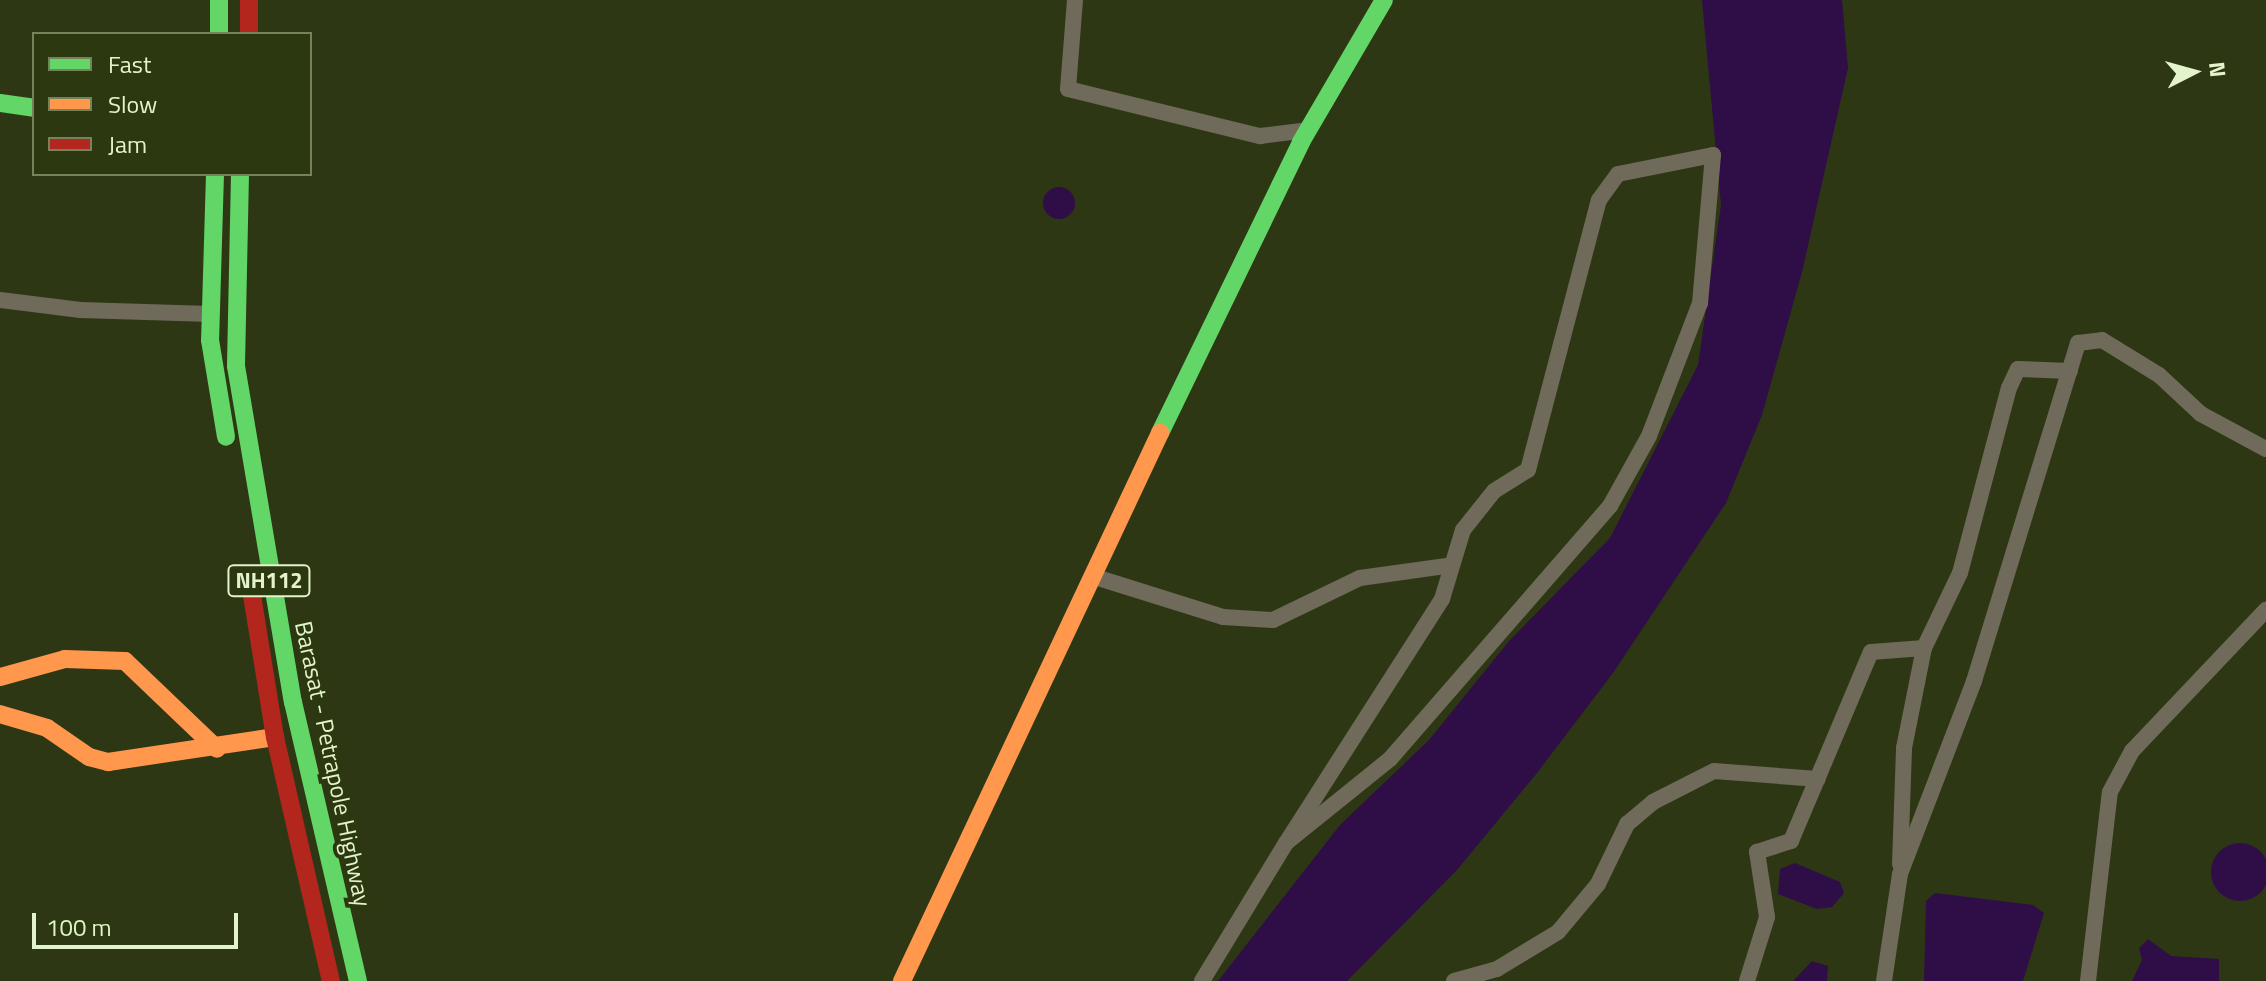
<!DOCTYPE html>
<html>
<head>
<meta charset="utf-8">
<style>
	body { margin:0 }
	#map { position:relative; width:2266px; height:981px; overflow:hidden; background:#2e3714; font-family:"Titillium Web",sans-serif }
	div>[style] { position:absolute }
	.water>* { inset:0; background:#2f0d47 }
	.round { border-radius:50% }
	.street>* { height:16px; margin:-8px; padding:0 8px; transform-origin:8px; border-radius:8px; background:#6f6a5a }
	.fast>* { height:18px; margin:-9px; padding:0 9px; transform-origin:9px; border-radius:9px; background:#63d668 }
	.slow>* { height:18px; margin:-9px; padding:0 9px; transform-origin:9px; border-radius:9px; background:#ff974d }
	.jam>* { height:18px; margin:-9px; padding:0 9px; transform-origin:9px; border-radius:9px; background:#b3261e }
	span { translate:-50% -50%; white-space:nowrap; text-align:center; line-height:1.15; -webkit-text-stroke:8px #2c3910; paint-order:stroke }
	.shield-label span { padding:2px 6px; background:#2c3910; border:2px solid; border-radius:6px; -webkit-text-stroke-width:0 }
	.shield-label { font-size:22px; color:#e3f3cc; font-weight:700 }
	.street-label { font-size:24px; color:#e3f3cc }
	.legend { position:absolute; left:32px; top:32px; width:280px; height:144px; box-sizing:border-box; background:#2c3910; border:2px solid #75835b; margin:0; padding:10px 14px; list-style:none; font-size:24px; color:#e3f3cc }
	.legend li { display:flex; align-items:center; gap:16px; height:40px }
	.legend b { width:40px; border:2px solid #75835b }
	.north { position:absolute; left:2154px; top:32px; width:80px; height:80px; -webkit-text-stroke:6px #2c3910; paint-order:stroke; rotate:84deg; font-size:22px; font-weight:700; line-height:32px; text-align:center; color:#e3f3cc }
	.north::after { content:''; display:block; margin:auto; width:28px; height:36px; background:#e3f3cc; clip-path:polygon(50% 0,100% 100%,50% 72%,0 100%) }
	.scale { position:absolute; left:32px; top:913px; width:206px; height:36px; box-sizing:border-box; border:4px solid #e3f3cc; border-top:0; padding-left:10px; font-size:24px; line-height:28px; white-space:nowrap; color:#e3f3cc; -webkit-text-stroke:6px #2c3910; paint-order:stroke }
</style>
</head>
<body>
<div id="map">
	<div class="water">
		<i style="clip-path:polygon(1702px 0,1842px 0,1848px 68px,1802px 272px,1762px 415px,1726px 503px,1613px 673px,1537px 773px,1457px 870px,1347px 981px,1218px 981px,1340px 825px,1429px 740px,1509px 641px,1610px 538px,1698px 365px,1721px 205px)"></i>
		<i class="round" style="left:1043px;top:187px;width:32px;height:32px"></i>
		<i class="round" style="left:2211px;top:843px;width:58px;height:58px"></i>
		<i style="clip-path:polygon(1795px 863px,1840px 882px,1844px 893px,1832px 907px,1817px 909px,1778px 894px,1780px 869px)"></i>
		<i style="clip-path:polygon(1935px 893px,2033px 905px,2044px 913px,2023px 981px,1924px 981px,1926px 901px)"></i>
		<i style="clip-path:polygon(2148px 939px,2171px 956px,2219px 959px,2219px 981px,2132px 981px,2142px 960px,2139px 948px)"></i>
		<i style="clip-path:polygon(1812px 961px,1828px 966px,1827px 981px,1793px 981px)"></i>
	</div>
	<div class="street">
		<i style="left:1075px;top:0;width:89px;rotate:94.5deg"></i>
		<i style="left:1068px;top:89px;width:198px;rotate:13.8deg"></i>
		<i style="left:1260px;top:136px;width:48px;rotate:-7.1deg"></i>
		<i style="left:0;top:300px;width:81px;rotate:7.1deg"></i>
		<i style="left:80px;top:310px;width:131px;rotate:1.7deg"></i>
		<i style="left:1092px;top:576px;width:137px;rotate:17.4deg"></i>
		<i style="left:1223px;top:617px;width:50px;rotate:3.4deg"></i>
		<i style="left:1273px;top:620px;width:97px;rotate:-25.8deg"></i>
		<i style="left:1360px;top:578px;width:93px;rotate:-8deg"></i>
		<i style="left:1900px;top:864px;width:116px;rotate:-88deg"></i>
		<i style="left:1904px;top:748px;width:102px;rotate:-78.7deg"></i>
		<i style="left:1924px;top:648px;width:83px;rotate:-64.4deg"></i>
		<i style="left:1960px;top:573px;width:191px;rotate:-75.2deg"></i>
		<i style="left:2009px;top:388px;width:21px;rotate:-65deg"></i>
		<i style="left:2018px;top:369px;width:52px;rotate:2.2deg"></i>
		<i style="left:1202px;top:981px;width:162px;rotate:-58.7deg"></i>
		<i style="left:1286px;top:843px;width:290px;rotate:-57.4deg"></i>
		<i style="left:1442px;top:599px;width:72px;rotate:-73.1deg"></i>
		<i style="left:1463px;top:530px;width:50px;rotate:-51.5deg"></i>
		<i style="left:1494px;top:491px;width:40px;rotate:-32deg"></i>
		<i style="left:1528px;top:470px;width:279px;rotate:-75.3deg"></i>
		<i style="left:1599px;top:200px;width:32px;rotate:-54deg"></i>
		<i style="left:1618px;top:174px;width:97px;rotate:-11.3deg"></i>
		<i style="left:1713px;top:155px;width:149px;rotate:95deg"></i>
		<i style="left:1700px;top:303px;width:142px;rotate:111deg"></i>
		<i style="left:1649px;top:436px;width:80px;rotate:119.1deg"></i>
		<i style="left:1610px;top:506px;width:335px;rotate:131deg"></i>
		<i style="left:1390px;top:759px;width:134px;rotate:141.1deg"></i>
		<i style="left:1454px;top:981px;width:45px;rotate:-15.6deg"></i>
		<i style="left:1497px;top:969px;width:71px;rotate:-31.2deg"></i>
		<i style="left:1558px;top:932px;width:62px;rotate:-50.2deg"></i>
		<i style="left:1598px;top:884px;width:67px;rotate:-64.2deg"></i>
		<i style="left:1627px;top:824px;width:34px;rotate:-40deg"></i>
		<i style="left:1653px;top:802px;width:68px;rotate:-26.9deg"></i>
		<i style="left:1714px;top:771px;width:104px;rotate:4.4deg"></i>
		<i style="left:1747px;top:981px;width:67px;rotate:-72.6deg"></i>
		<i style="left:1767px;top:917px;width:66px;rotate:-98.7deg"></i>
		<i style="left:1757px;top:852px;width:36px;rotate:-18deg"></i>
		<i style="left:1791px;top:841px;width:205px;rotate:-67.1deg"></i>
		<i style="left:1871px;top:652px;width:53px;rotate:-4.3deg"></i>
		<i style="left:1884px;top:981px;width:108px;rotate:-81.5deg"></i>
		<i style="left:1900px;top:874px;width:207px;rotate:-69deg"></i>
		<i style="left:1974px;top:681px;width:354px;rotate:-72.9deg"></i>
		<i style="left:2078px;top:343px;width:24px;rotate:-7deg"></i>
		<i style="left:2102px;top:340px;width:67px;rotate:31.6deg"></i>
		<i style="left:2159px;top:375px;width:57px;rotate:42.9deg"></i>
		<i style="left:2201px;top:414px;width:74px;rotate:28.3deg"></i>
		<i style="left:2088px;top:981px;width:190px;rotate:-83.4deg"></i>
		<i style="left:2110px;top:792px;width:47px;rotate:-61.8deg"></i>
		<i style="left:2132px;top:751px;width:195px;rotate:-46.5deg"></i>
	</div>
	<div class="fast">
		<i style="left:219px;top:0;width:34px;rotate:90deg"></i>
		<i style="left:0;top:103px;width:34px;rotate:8deg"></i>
		<i style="left:215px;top:174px;width:166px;rotate:91.7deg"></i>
		<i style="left:210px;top:340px;width:98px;rotate:80.6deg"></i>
		<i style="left:240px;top:174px;width:192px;rotate:91.2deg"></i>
		<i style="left:236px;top:366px;width:341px;rotate:80.4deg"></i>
		<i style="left:293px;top:702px;width:286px;rotate:76.9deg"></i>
		<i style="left:1160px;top:433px;width:323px;rotate:-64.1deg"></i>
		<i style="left:1301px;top:142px;width:164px;rotate:-59.7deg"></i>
	</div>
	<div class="slow">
		<i style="left:0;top:677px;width:67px;rotate:-15.5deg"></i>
		<i style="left:65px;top:659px;width:60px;rotate:1.9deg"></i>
		<i style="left:125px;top:661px;width:127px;rotate:43.7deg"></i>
		<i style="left:0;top:714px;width:49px;rotate:16.6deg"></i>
		<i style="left:47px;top:728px;width:51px;rotate:34.6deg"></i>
		<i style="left:89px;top:757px;width:20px;rotate:15deg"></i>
		<i style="left:108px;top:762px;width:169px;rotate:-8.5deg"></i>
		<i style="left:902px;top:981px;width:606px;rotate:-64.79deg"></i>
	</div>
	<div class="jam">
		<i style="left:249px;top:0;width:34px;rotate:90deg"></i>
		<i style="left:250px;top:583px;width:156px;rotate:80.8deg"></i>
		<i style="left:275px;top:737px;width:250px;rotate:77.1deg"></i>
	</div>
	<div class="shield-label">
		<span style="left:269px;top:581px">NH112</span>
	</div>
	<div class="street-label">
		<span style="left:333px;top:764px;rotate:78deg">Barasat - Petrapole Highway</span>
	</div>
	<ul class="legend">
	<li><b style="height:10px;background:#63d668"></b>Fast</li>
	<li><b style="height:10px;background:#ff974d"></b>Slow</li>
	<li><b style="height:10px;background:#b3261e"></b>Jam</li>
	</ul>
	<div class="north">N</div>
	<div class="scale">100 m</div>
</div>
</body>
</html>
